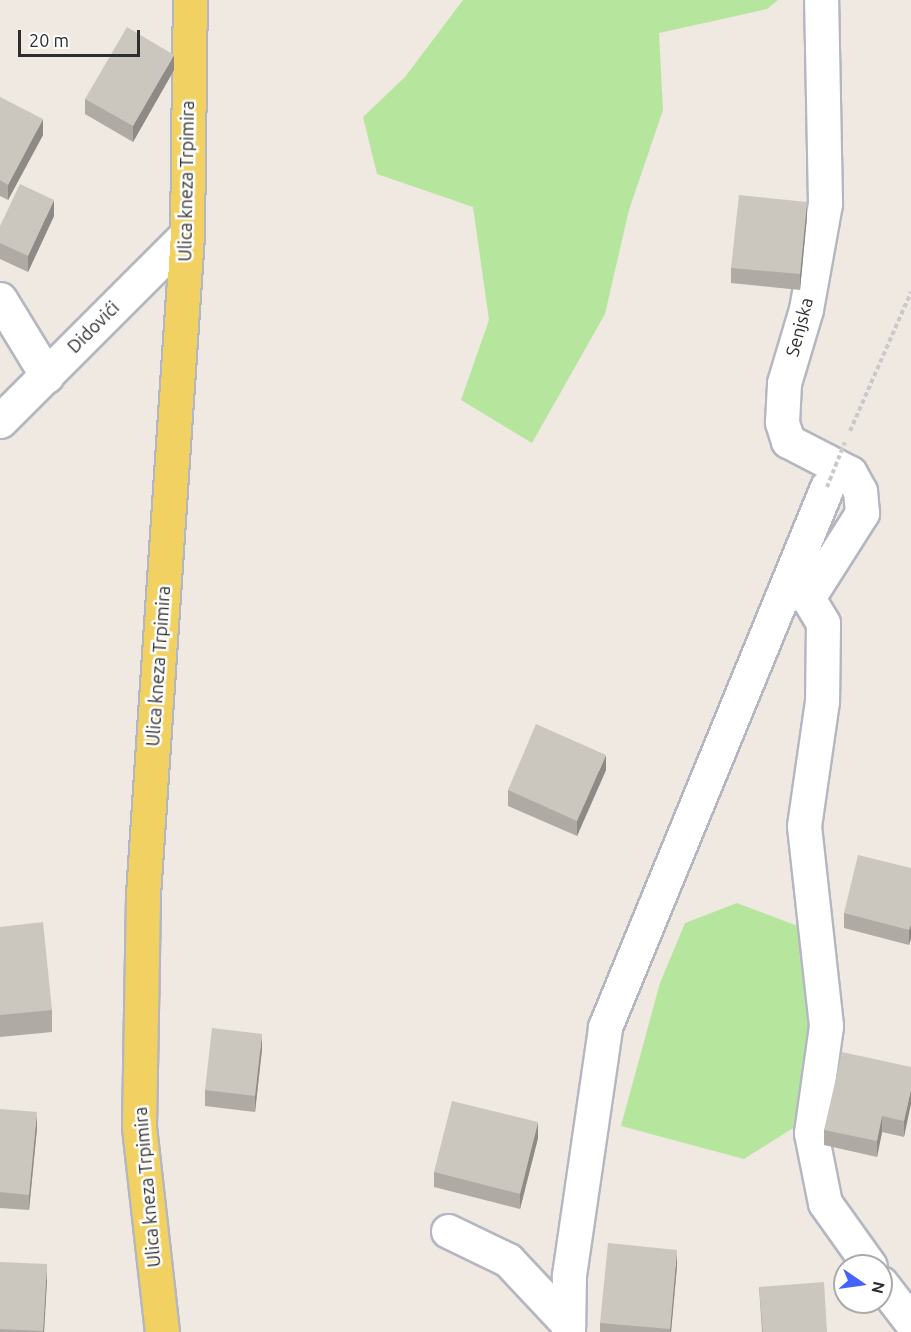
<!DOCTYPE html>
<html>
<head>
<meta charset="utf-8">
<style>
	body { margin:0 }
	#map { position:relative; width:911px; height:1332px; overflow:hidden; background:#efe9e1; font-family:Ubuntu,sans-serif }
	div>[style] { position:absolute }
	.green>* { inset:0; background:#b6e59e }
	.path>* { height:4px; margin-top:-2px; transform-origin:0; background:repeating-linear-gradient(90deg,#c9c9c9 0 4.5px,transparent 0 7.5px) }
	.roads { filter:drop-shadow(2px 0 #b4b7c1) drop-shadow(-2px 0 #b4b7c1) drop-shadow(0 2px #b4b7c1) drop-shadow(0 -2px #b4b7c1) }
	.minor>* { height:33px; margin:-16.5px; padding:0 16.5px; transform-origin:16.5px; border-radius:16.5px; background:#fff }
	.major>* { height:33px; margin:-16.5px; padding:0 16.5px; transform-origin:16.5px; border-radius:16.5px; background:#f2d163 }
	.path-bridge>* { height:4px; margin-top:-2px; transform-origin:0; background:repeating-linear-gradient(90deg,#c9c9c9 0 4.5px,transparent 0 7.5px) }
	.wall>* { inset:0; background:#afaba4 }
	.shaded-wall>* { inset:0; background:#8e8b86 }
	.building>* { inset:0; background:#cbc7bf }
	span { translate:-50% -50%; white-space:nowrap; text-align:center; line-height:1.15; -webkit-text-stroke:5px #fff; paint-order:stroke }
	.street-label { font-size:18px; color:#2e2e2e }
	.north { position:absolute; left:833px; top:1254px; width:60px; height:60px; box-sizing:border-box; background:#fff; border:2px solid #ababab; border-radius:50%; rotate:103deg; font-size:16px; font-weight:700; line-height:24px; text-align:center; color:#2e2e2e }
	.north::after { content:''; display:block; margin:auto; width:21px; height:27px; background:#4264fb; clip-path:polygon(50% 0,100% 100%,50% 72%,0 100%) }
	.scale { position:absolute; left:18px; top:30px; width:122px; height:27px; box-sizing:border-box; border:3px solid #2e2e2e; border-top:0; padding-left:8px; font-size:18px; line-height:21px; white-space:nowrap; color:#2e2e2e; -webkit-text-stroke:4px #fff; paint-order:stroke }
</style>
</head>
<body>
<div id="map">
	<div class="green">
		<i style="clip-path:polygon(463px 0,778px 0,767px 9px,659px 33px,663px 110px,629px 210px,605px 314px,532px 443px,461px 400px,489px 320px,473px 207px,377px 174px,363px 117px,405px 77px)"></i>
		<i style="clip-path:polygon(737px 903px,803px 928px,815px 991px,801px 1123px,744px 1159px,621px 1126px,660px 983px,685px 923px)"></i>
	</div>
	<div class="path">
		<i style="left:850px;top:431px;width:152px;rotate:-66.3deg"></i>
	</div>
	<div class="roads">
		<div class="minor">
			<i style="left:0;top:299px;width:90px;rotate:58.6deg"></i>
			<i style="left:0;top:421px;width:264px;rotate:-45deg"></i>
			<i style="left:786px;top:588px;width:24px;rotate:24deg"></i>
			<i style="left:808px;top:598px;width:29px;rotate:59deg"></i>
			<i style="left:823px;top:623px;width:78px;rotate:90.7deg"></i>
			<i style="left:822px;top:701px;width:126px;rotate:98.2deg"></i>
			<i style="left:804px;top:826px;width:201px;rotate:83.7deg"></i>
			<i style="left:826px;top:1026px;width:108px;rotate:98deg"></i>
			<i style="left:811px;top:1133px;width:71px;rotate:78.7deg"></i>
			<i style="left:825px;top:1203px;width:77px;rotate:54.5deg"></i>
			<i style="left:808px;top:598px;width:101px;rotate:-57.6deg"></i>
			<i style="left:862px;top:513px;width:22px;rotate:-95deg"></i>
			<i style="left:860px;top:491px;width:21px;rotate:-119deg"></i>
			<i style="left:850px;top:473px;width:70px;rotate:-152.7deg"></i>
			<i style="left:788px;top:441px;width:20px;rotate:-108deg"></i>
			<i style="left:782px;top:422px;width:39px;rotate:-87deg"></i>
			<i style="left:784px;top:383px;width:77px;rotate:-73.4deg"></i>
			<i style="left:806px;top:309px;width:108px;rotate:-79.8deg"></i>
			<i style="left:825px;top:203px;width:203px;rotate:-91.1deg"></i>
			<i style="left:448px;top:1231px;width:67px;rotate:25.8deg"></i>
			<i style="left:508px;top:1260px;width:88px;rotate:46.8deg"></i>
			<i style="left:881px;top:1283px;width:49px;rotate:52.4deg"></i>
			<i style="left:568px;top:1332px;width:57px;rotate:-89deg"></i>
			<i style="left:569px;top:1275px;width:251px;rotate:-81.7deg"></i>
			<i style="left:605px;top:1027px;width:584px;rotate:-67.65deg"></i>
		</div>
		<div class="major">
			<i style="left:162px;top:1332px;width:207px;rotate:-96.4deg"></i>
			<i style="left:139px;top:1126px;width:231px;rotate:-89deg"></i>
			<i style="left:143px;top:895px;width:662px;rotate:-86.19deg"></i>
			<i style="left:187px;top:234px;width:234px;rotate:-89.3deg"></i>
		</div>
	</div>
	<div class="path-bridge">
		<i style="left:827px;top:487px;width:48px;rotate:-68.2deg"></i>
	</div>
	<div class="wall">
		<i style="clip-path:polygon(174px 70px,133px 142px,85px 114px,85px 99px)"></i>
		<i style="clip-path:polygon(0 97px,43px 135px,8px 200px,0 196px)"></i>
		<i style="clip-path:polygon(54px 216px,28px 272px,0 259px,0 226px)"></i>
		<i style="clip-path:polygon(807px 217px,800px 290px,731px 283px,731px 268px)"></i>
		<i style="clip-path:polygon(606px 770px,577px 836px,508px 806px,508px 790px)"></i>
		<i style="clip-path:polygon(911px 868px,909px 945px,844px 928px,844px 913px)"></i>
		<i style="clip-path:polygon(0 927px,52px 1010px,52px 1032px,0 1037px)"></i>
		<i style="clip-path:polygon(262px 1049px,255px 1112px,205px 1106px,205px 1090px)"></i>
		<i style="clip-path:polygon(911px 1067px,904px 1137px,882px 1132px,877px 1157px,824px 1145px,824px 1130px)"></i>
		<i style="clip-path:polygon(0 1109px,37px 1128px,29px 1210px,0 1208px)"></i>
		<i style="clip-path:polygon(538px 1138px,520px 1209px,434px 1187px,434px 1172px)"></i>
		<i style="clip-path:polygon(0 1262px,47px 1280px,44px 1332px,0 1332px)"></i>
		<i style="clip-path:polygon(677px 1266px,671px 1332px,600px 1332px,600px 1323px)"></i>
		<i style="clip-path:polygon(759px 1287px,827px 1332px,762px 1332px)"></i>
	</div>
	<div class="shaded-wall">
		<i style="clip-path:polygon(174px 55px,174px 70px,133px 142px,133px 126px)"></i>
		<i style="clip-path:polygon(43px 119px,43px 135px,8px 200px,8px 185px)"></i>
		<i style="clip-path:polygon(54px 200px,54px 216px,28px 272px,28px 256px)"></i>
		<i style="clip-path:polygon(807px 202px,807px 217px,800px 290px,800px 274px)"></i>
		<i style="clip-path:polygon(606px 755px,606px 770px,577px 836px,577px 821px)"></i>
		<i style="clip-path:polygon(911px 924px,911px 939px,909px 945px,909px 930px)"></i>
		<i style="clip-path:polygon(262px 1034px,262px 1049px,255px 1112px,255px 1096px)"></i>
		<i style="clip-path:polygon(911px 1089px,911px 1104px,904px 1137px,904px 1121px)"></i>
		<i style="clip-path:polygon(37px 1112px,37px 1128px,29px 1210px,29px 1195px)"></i>
		<i style="clip-path:polygon(882px 1116px,882px 1132px,877px 1157px,877px 1141px)"></i>
		<i style="clip-path:polygon(538px 1122px,538px 1138px,520px 1209px,520px 1194px)"></i>
		<i style="clip-path:polygon(677px 1250px,677px 1266px,671px 1332px,670px 1332px)"></i>
		<i style="clip-path:polygon(47px 1264px,47px 1280px,44px 1332px,43px 1332px)"></i>
	</div>
	<div class="building">
		<i style="clip-path:polygon(127px 27px,174px 55px,133px 126px,85px 99px)"></i>
		<i style="clip-path:polygon(0 97px,43px 119px,8px 185px,0 180px)"></i>
		<i style="clip-path:polygon(20px 184px,54px 200px,28px 256px,0 243px,0 226px)"></i>
		<i style="clip-path:polygon(739px 195px,807px 202px,800px 274px,731px 268px)"></i>
		<i style="clip-path:polygon(536px 724px,606px 755px,577px 821px,508px 790px)"></i>
		<i style="clip-path:polygon(858px 855px,911px 868px,911px 924px,909px 930px,844px 913px)"></i>
		<i style="clip-path:polygon(43px 922px,52px 1010px,0 1015px,0 927px)"></i>
		<i style="clip-path:polygon(212px 1028px,262px 1034px,255px 1096px,205px 1090px)"></i>
		<i style="clip-path:polygon(842px 1052px,911px 1067px,911px 1089px,904px 1121px,882px 1116px,877px 1141px,824px 1130px)"></i>
		<i style="clip-path:polygon(452px 1101px,538px 1122px,520px 1194px,434px 1172px)"></i>
		<i style="clip-path:polygon(0 1109px,37px 1112px,29px 1195px,0 1192px)"></i>
		<i style="clip-path:polygon(608px 1243px,677px 1250px,670px 1329px,600px 1323px)"></i>
		<i style="clip-path:polygon(0 1262px,47px 1264px,43px 1331px,0 1329px)"></i>
		<i style="clip-path:polygon(824px 1282px,827px 1332px,763px 1332px,759px 1287px)"></i>
	</div>
	<div class="street-label">
		<span style="left:186px;top:181px;rotate:-89deg">Ulica kneza Trpimira</span>
		<span style="left:93px;top:327px;rotate:-45deg">Didovići</span>
		<span style="left:799px;top:327px;rotate:-75deg">Senjska</span>
		<span style="left:158px;top:666px;rotate:-86deg">Ulica kneza Trpimira</span>
		<span style="left:147px;top:1187px;rotate:-95deg">Ulica kneza Trpimira</span>
	</div>
	<div class="north">N</div>
	<div class="scale">20 m</div>
</div>
</body>
</html>
